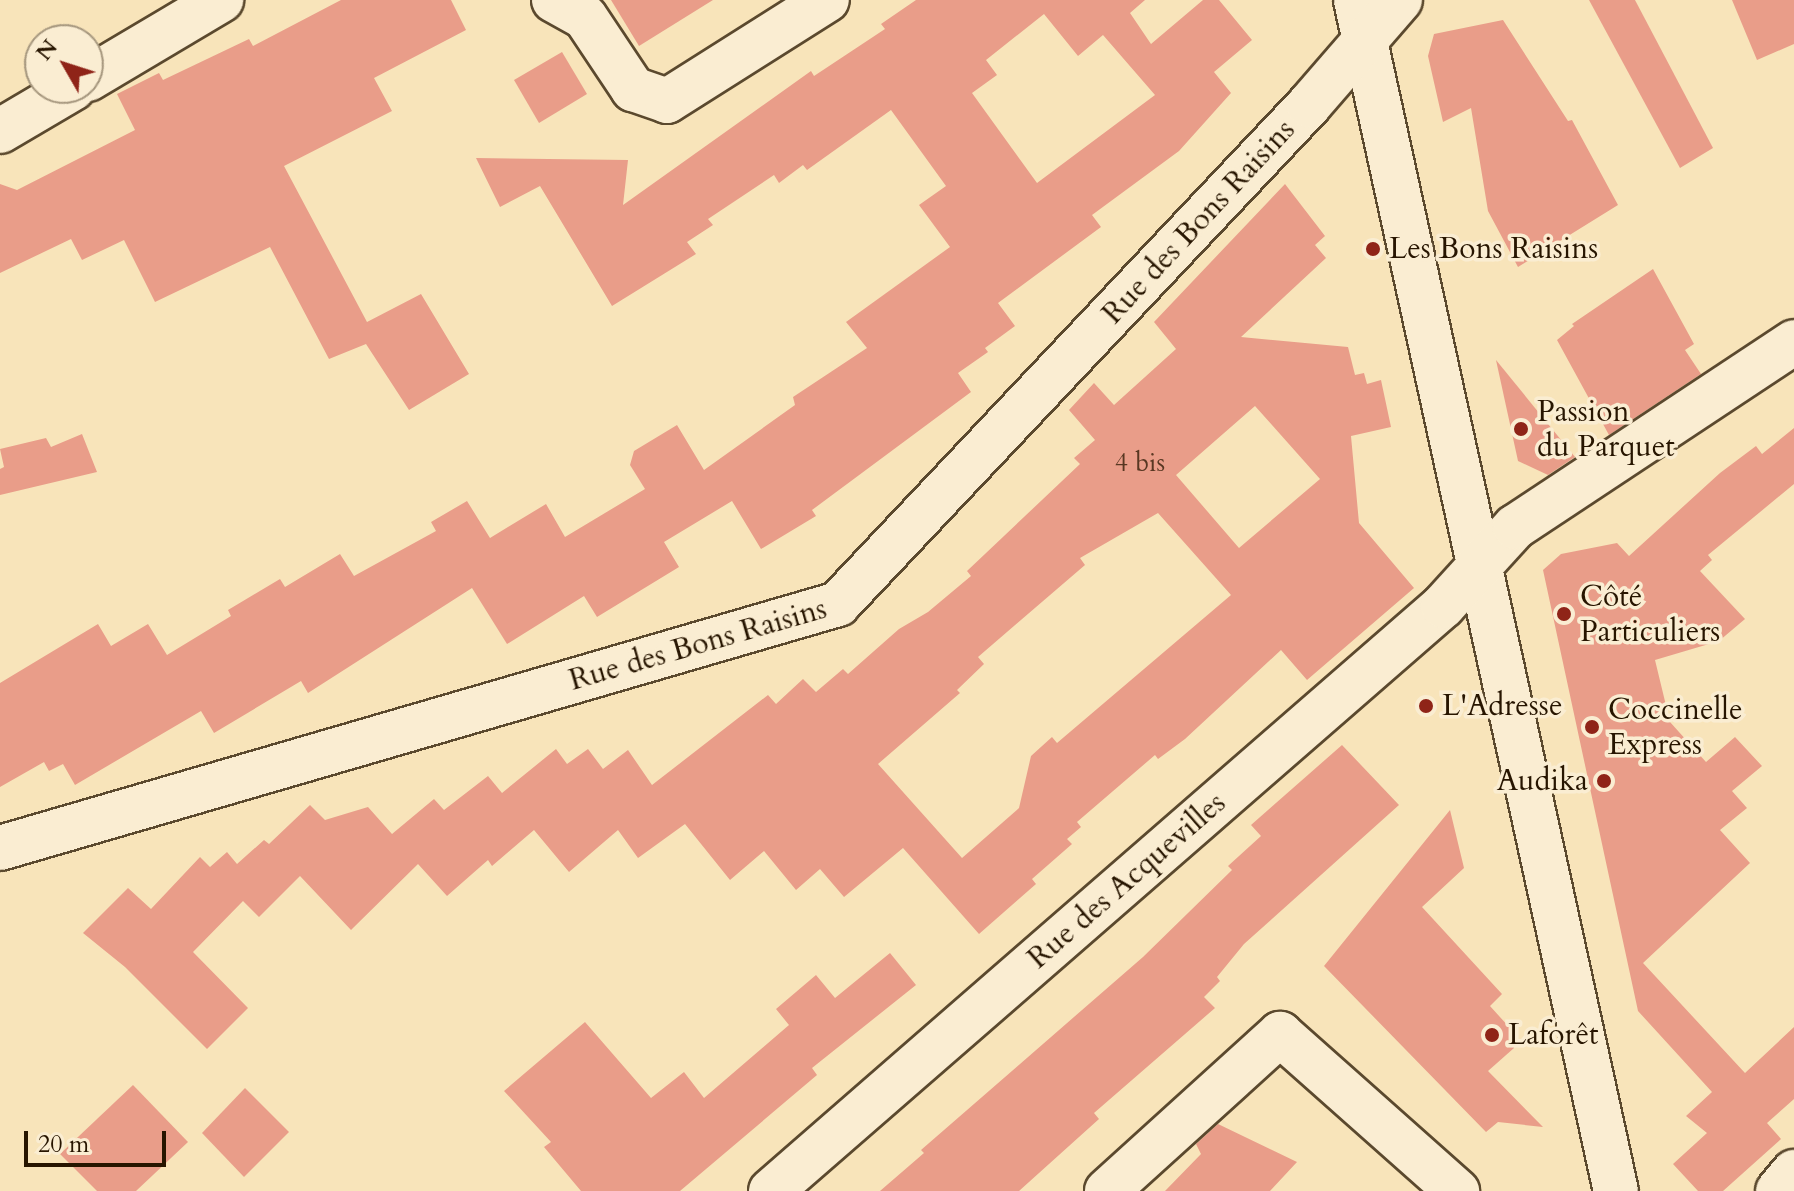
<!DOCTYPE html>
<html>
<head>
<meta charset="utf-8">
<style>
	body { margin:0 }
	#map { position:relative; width:1794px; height:1191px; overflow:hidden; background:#f8e4ba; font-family:Cardo,serif }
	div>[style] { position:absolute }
	.building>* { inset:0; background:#e99d89 }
	.roads { filter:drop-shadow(2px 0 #5b492e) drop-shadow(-2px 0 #5b492e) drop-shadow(0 2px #5b492e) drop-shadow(0 -2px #5b492e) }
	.minor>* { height:44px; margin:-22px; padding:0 22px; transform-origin:22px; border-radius:22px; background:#faedd2 }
	.dots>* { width:22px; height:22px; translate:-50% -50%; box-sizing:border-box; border:4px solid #faedd2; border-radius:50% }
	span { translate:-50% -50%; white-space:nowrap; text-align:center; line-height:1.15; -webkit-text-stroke:7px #faedd2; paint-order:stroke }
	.number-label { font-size:26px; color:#583722 }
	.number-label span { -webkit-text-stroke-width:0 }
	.street-label { font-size:30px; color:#271500 }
	.poi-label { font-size:30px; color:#271500 }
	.left { translate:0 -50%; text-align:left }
	.right { translate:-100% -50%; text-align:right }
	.north { position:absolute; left:24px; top:24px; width:80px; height:80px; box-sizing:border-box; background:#faedd2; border:2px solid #a6977e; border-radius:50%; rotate:309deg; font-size:22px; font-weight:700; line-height:32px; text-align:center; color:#271500 }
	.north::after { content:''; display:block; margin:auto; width:28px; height:36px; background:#8f2418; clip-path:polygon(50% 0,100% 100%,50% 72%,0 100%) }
	.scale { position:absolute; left:24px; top:1131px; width:142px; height:36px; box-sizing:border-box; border:4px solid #271500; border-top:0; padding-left:10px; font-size:24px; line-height:28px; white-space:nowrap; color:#271500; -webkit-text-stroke:6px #faedd2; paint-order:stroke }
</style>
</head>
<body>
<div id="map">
	<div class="building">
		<i style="clip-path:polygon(341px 0,451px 0,466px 30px,374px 78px,392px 111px,284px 166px,367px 322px,421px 294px,469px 374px,409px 410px,366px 344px,329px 359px,270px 247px,155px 302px,124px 240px,82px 260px,71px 239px,0 273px,0 184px,17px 190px,135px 130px,117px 94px,159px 73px,163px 80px,249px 39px,253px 46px)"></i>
		<i style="clip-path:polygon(611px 0,713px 0,639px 46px)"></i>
		<i style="clip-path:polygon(evenodd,916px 0,1145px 0,1130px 13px,1151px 44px,1203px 0,1219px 0,1252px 40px,1214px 72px,1231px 93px,1179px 151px,1092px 215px,1101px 227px,998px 303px,1015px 326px,985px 348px,988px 352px,958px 373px,971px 392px,812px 510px,816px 516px,761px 549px,732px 501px,664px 542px,679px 567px,597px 617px,584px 596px,507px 644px,472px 588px,308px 693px,301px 681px,214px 733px,201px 711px,75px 785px,63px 764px,49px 771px,44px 762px,0 787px,0 683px,98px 624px,111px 646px,148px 624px,167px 655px,231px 616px,228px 610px,280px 579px,285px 587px,340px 554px,354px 576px,436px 531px,431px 522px,467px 501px,490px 538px,546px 504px,565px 537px,645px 489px,630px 465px,634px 451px,677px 425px,704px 470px,795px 405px,793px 397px,867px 348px,846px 322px,950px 247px,919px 205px,946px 186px,891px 110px,807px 170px,803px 165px,779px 183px,774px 175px,708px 219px,713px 225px,687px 242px,696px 254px,612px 306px,540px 186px,500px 207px,476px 158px,628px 160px,623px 205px,811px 71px,814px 76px,885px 29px,881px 24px,916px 0,1044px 14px,1078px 56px,1103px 35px,1155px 95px,1037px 183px,972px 93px,997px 75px,986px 60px,1044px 14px)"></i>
		<i style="clip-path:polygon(1589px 0,1635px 0,1713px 148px,1680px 168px)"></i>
		<i style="clip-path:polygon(1732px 0,1794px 0,1794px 44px,1757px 60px)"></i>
		<i style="clip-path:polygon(1503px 20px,1568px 121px,1572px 120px,1618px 205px,1518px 267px,1488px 211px,1471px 108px,1443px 122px,1428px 56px,1434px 34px)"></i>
		<i style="clip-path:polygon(562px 52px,587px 94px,539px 123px,514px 80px)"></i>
		<i style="clip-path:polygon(evenodd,1285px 184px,1325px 236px,1315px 245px,1326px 258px,1241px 337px,1348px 347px,1355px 375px,1364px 373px,1367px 384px,1381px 380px,1391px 427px,1351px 436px,1359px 523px,1414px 588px,1307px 680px,1281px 650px,1185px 739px,1158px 759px,1155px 755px,1077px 822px,1081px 827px,1067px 839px,1072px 844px,1032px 879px,1036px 884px,979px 934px,903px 848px,844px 897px,820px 869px,796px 890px,764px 851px,730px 880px,685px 824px,638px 858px,618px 830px,569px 872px,534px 830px,492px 866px,488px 860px,447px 896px,418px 864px,351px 930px,300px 876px,259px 917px,243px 901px,193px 952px,248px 1008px,207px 1049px,125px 967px,83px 933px,128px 888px,151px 909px,200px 857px,210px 867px,227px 852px,237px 864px,264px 840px,269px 844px,310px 805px,325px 820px,368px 807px,392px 834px,434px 799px,444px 810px,488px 776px,502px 793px,556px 749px,567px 764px,588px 749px,603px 769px,628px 750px,652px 785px,768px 695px,776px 704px,803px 679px,816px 692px,843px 669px,848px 674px,899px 629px,928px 612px,971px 576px,967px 571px,1080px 464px,1074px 458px,1095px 440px,1069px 410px,1094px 383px,1114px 405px,1176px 349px,1154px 322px,1285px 184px,1255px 406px,1320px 479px,1239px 548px,1176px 475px,1255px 406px,1285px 184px,1158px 513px,1231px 595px,1057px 743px,1052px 737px,1031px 756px,1019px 808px,962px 858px,878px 764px,960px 693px,957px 690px,984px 664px,978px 657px,1085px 565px,1080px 558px,1158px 513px)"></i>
		<i style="clip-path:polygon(1653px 269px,1694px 344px,1685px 350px,1701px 374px,1609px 435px,1557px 340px,1574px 326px,1572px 324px)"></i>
		<i style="clip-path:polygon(1496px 360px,1575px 457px,1548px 475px,1518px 461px)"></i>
		<i style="clip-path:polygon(1794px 428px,1794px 484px,1708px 555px,1712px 560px,1700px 571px,1745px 619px,1719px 641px,1655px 660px,1670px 722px,1706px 762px,1735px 737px,1762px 766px,1732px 791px,1747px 808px,1720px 830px,1750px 863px,1643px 963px,1745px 1073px,1794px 1027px,1794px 1099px,1767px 1123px,1781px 1139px,1723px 1191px,1698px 1191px,1673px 1164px,1707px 1133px,1686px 1116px,1712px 1092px,1638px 1011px,1543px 570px,1561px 554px,1617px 543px,1629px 556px,1720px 473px,1756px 446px,1762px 454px)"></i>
		<i style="clip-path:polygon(82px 434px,97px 472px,0 495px,0 469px,4px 467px,0 449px,46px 438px,51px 447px)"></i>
		<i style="clip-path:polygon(1342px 745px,1399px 805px,1244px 944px,1217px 977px,1220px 981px,1204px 997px,1215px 1008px,1094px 1113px,1099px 1119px,1019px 1191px,880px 1191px,924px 1153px,921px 1150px,1143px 957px,1232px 870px,1228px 866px,1261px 836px,1251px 825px)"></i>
		<i style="clip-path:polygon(1450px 810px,1464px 868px,1422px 907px,1502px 994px,1490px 1006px,1509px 1027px,1514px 1048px,1488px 1071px,1543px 1127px,1498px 1122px,1486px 1132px,1324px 966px)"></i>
		<i style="clip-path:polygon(890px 953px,916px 985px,812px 1068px,817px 1075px,680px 1191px,581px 1191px,544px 1147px,551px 1142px,504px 1091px,585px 1022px,651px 1098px,684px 1072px,704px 1098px,789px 1025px,776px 1009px,816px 975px,835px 998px)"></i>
		<i style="clip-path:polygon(133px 1085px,188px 1142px,136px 1191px,97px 1191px,60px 1154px)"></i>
		<i style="clip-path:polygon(245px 1088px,289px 1132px,244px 1177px,202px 1133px)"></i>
		<i style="clip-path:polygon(1218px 1124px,1297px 1162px,1270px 1191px,1165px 1191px,1201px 1154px,1196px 1144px)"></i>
	</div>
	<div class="roads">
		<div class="minor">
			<i style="left:554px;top:0;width:35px;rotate:29deg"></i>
			<i style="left:585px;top:17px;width:87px;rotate:56.3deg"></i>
			<i style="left:633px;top:89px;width:36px;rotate:19deg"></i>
			<i style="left:667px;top:101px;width:189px;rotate:-32.3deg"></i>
			<i style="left:1356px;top:0;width:1219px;rotate:77.69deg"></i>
			<i style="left:88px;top:79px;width:155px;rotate:-30.7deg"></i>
			<i style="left:0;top:131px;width:85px;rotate:-30.5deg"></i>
			<i style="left:0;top:848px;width:873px;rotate:-16.23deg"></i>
			<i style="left:838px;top:604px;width:686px;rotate:-46.65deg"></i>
			<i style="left:1309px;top:105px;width:139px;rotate:-49.1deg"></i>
			<i style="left:771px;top:1191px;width:891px;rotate:-41.04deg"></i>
			<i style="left:1443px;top:606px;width:107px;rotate:-47.7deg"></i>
			<i style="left:1515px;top:527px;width:335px;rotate:-33.5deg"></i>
			<i style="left:1107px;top:1191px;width:234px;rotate:-42.2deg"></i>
			<i style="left:1280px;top:1034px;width:237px;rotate:41.6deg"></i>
			<i style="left:1778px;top:1191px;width:25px;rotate:-50deg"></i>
		</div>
	</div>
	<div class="dots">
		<i style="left:1373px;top:249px;background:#8f2418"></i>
		<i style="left:1521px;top:429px;background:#8f2418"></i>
		<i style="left:1564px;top:614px;background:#8f2418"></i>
		<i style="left:1426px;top:706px;background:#8f2418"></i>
		<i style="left:1592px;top:727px;background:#8f2418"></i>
		<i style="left:1604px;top:781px;background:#8f2418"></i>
		<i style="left:1492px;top:1035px;background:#8f2418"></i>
	</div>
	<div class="number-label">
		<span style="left:1140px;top:463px">4 bis</span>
	</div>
	<div class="street-label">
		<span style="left:1199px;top:222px;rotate:-47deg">Rue des Bons Raisins</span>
		<span style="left:698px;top:645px;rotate:-16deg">Rue des Bons Raisins</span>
		<span style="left:1127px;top:881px;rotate:-41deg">Rue des Acquevilles</span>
	</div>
	<div class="poi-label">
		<span class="left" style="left:1389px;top:249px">Les Bons Raisins</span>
		<span class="left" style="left:1537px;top:429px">Passion<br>du Parquet</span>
		<span class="left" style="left:1580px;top:614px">Côté<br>Particuliers</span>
		<span class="left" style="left:1442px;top:706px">L'Adresse</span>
		<span class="left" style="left:1608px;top:727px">Coccinelle<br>Express</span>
		<span class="right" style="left:1588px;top:781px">Audika</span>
		<span class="left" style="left:1508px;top:1035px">Laforêt</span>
	</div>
	<div class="north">N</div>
	<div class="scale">20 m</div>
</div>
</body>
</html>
